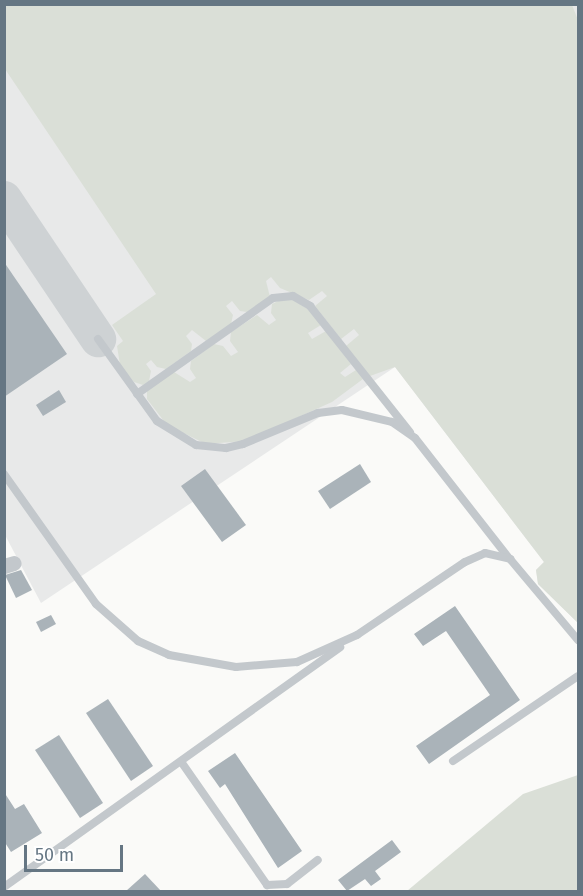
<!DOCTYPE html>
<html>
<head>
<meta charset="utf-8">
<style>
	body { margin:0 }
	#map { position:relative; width:583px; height:896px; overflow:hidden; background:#fafaf8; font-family:"Fira Sans",sans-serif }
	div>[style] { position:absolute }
	.built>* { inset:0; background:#e8e9e9 }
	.green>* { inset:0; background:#dadfd7 }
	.taxiway>* { height:36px; margin:-18px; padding:0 18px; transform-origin:18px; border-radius:18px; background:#ced2d4 }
	.building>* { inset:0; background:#aab3b9 }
	.lane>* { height:8px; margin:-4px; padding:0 4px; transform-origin:4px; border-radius:4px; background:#c3c8cc }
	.street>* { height:15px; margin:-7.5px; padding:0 7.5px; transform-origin:7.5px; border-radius:7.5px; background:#c3c8cc }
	span { translate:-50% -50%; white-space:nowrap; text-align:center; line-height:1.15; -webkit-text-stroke:6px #fff; paint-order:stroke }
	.frame { position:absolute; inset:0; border:6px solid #657683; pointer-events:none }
	.scale { position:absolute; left:24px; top:845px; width:99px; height:27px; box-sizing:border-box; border:3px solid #657683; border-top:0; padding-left:8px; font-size:18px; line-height:21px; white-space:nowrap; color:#657683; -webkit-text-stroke:4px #fff; paint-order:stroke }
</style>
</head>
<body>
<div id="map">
	<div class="built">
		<i style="clip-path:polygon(5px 5px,578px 5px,578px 623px,538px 584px,536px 570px,544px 562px,395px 367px,41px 603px,5px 535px)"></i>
	</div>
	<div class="green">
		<i style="clip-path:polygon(4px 5px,572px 5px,578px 20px,578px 623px,538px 584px,536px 570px,544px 562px,395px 367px,370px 376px,346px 346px,359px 335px,354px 329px,341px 339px,315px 306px,327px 296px,322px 291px,309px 300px,280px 288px,271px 277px,266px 281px,270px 297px,247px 312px,240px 311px,232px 301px,226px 306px,233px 315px,231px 324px,206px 341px,192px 330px,186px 336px,192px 344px,191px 351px,166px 369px,157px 367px,151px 360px,146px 364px,151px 371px,149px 381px,143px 385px,134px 382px,120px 365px,117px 346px,123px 341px,112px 325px,156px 294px,5px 69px)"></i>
		<i style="clip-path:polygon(282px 299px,294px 300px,309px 310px,321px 325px,308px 333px,312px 339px,326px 331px,351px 364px,340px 373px,345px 377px,356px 370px,363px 379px,332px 402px,245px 441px,206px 444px,167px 425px,147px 399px,147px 390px,174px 372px,190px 382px,196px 378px,190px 369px,191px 361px,214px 344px,223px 346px,231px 356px,238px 352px,230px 341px,231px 332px,257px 315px,269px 325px,276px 320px,271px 313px,272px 304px)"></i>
		<i style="clip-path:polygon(578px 775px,578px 891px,407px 891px,523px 794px)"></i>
	</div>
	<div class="taxiway">
		<i style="left:4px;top:199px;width:169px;rotate:56.1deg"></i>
	</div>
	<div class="building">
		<i style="clip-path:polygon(4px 262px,67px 354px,4px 397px)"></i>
		<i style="clip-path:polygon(59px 390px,66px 402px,43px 416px,36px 405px)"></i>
		<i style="clip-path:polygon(360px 464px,371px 482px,330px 509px,318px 491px)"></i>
		<i style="clip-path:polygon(205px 469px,246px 525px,222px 542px,181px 486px)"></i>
		<i style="clip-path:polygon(21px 570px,32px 590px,16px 598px,5px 575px)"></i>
		<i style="clip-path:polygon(455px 606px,520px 700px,429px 764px,416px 746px,490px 695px,446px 631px,423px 646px,414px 634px)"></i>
		<i style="clip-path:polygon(51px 615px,56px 624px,41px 632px,36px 622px)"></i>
		<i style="clip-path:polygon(108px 699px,153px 766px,131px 781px,86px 713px)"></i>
		<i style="clip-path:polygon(59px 735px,103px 803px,80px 818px,35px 750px)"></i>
		<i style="clip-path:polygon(235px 753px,302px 851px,278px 868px,225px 784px,220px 788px,208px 771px)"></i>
		<i style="clip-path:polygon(4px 792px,15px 809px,24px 804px,42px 833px,11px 852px,4px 841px)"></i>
		<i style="clip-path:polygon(392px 840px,401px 852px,375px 871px,381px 879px,371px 886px,365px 879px,347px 891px,338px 880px)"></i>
		<i style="clip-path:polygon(145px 874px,161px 891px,126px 891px)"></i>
	</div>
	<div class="lane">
		<i style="left:98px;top:339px;width:101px;rotate:54.3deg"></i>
		<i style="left:157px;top:421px;width:46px;rotate:31.6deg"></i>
		<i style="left:196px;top:445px;width:30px;rotate:6deg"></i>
		<i style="left:226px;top:448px;width:17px;rotate:-13deg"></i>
		<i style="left:243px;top:444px;width:81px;rotate:-22.5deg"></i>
		<i style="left:318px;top:413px;width:24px;rotate:-7deg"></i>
		<i style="left:342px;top:410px;width:51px;rotate:13.5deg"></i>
		<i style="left:392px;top:422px;width:28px;rotate:35deg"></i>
		<i style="left:415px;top:438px;width:151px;rotate:52deg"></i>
		<i style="left:137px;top:394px;width:166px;rotate:-35.2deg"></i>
		<i style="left:273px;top:298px;width:20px;rotate:-6deg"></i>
		<i style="left:293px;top:296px;width:20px;rotate:30deg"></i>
		<i style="left:310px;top:306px;width:161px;rotate:51.6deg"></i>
		<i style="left:4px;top:474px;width:159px;rotate:54.7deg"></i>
		<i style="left:96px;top:604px;width:56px;rotate:41.4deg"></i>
		<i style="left:138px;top:641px;width:34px;rotate:24deg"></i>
		<i style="left:169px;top:655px;width:68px;rotate:10.2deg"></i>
		<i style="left:236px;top:667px;width:61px;rotate:-4.7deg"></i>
		<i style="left:297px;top:662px;width:66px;rotate:-24.2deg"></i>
		<i style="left:357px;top:635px;width:130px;rotate:-34.1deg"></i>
		<i style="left:465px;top:562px;width:22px;rotate:-24deg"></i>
		<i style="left:485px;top:553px;width:26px;rotate:13deg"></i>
		<i style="left:510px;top:559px;width:106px;rotate:50deg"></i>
		<i style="left:453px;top:761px;width:151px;rotate:-34.2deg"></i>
		<i style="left:182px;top:763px;width:149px;rotate:55.1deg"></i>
		<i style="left:267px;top:885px;width:20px;rotate:-3deg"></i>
		<i style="left:287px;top:884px;width:39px;rotate:-38deg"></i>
		<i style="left:4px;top:887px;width:413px;rotate:-35.5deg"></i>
	</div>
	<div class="street">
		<i style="left:4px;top:566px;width:10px;rotate:-17deg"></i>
	</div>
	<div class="frame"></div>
	<div class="scale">50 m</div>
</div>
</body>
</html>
